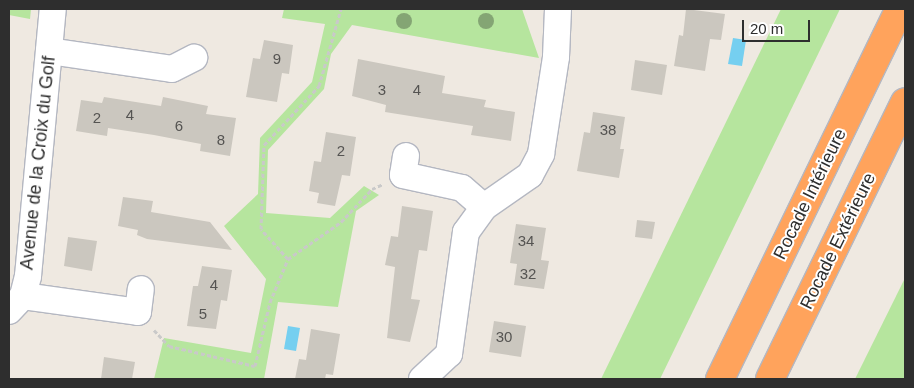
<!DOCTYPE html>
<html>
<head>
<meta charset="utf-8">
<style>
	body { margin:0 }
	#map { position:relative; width:914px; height:388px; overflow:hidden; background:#efe9e1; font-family:Helvetica,sans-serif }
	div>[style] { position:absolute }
	.green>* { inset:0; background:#b6e59e }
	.water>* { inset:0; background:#75cff0 }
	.building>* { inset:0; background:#cbc7bf }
	.path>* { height:3px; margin-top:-1.5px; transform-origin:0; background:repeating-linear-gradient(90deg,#c9c9c9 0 4px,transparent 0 6.5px) }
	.roads { filter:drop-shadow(1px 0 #b4b7c1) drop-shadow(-1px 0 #b4b7c1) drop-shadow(0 1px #b4b7c1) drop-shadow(0 -1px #b4b7c1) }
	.minor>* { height:26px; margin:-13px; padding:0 13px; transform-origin:13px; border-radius:13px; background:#fff }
	.highway>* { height:28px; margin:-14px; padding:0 14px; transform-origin:14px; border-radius:14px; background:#ffa35c }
	.trees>* { width:16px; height:16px; margin:-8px; border-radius:50%; background:#84a574 }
	span { translate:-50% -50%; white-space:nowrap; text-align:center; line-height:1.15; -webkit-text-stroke:4px #fff; paint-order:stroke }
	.number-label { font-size:15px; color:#555452 }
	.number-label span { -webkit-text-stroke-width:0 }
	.street-label { font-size:18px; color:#2e2e2e }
	.frame { position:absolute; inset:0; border:10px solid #2e2e2e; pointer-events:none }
	.scale { position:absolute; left:742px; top:20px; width:68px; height:22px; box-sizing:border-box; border:2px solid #2e2e2e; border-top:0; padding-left:6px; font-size:15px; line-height:18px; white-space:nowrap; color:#2e2e2e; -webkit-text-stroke:4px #fff; paint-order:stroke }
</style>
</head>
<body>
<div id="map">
	<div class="green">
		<i style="clip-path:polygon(9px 9px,31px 9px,30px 19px,9px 15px)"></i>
		<i style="clip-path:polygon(284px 9px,522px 9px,539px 58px,352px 25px,331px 54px,324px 89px,268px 150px,266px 213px,330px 218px,364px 186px,379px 195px,356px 211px,338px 307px,278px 302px,264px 379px,154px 379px,164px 338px,251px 353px,266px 279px,224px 226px,258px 194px,260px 138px,312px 82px,325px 24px,282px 18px)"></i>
		<i style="clip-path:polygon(781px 9px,840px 9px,660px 379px,601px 379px)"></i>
		<i style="clip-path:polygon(905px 278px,905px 379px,855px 379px)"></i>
	</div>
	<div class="water">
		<i style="clip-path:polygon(733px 38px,746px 40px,742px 66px,728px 64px)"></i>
		<i style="clip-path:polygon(288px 326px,300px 328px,296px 351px,284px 349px)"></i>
	</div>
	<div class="building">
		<i style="clip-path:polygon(686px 9px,725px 14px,721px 40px,710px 39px,705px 71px,674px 66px,679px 35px,683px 36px)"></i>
		<i style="clip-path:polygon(264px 40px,293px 45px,289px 74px,282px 73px,277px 102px,246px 97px,253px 58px,260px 59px)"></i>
		<i style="clip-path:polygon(358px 59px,445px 76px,442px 93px,486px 100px,484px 107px,515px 112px,511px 141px,471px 135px,473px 126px,385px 112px,386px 105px,352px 96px)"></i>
		<i style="clip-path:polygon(635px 60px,667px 65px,662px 95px,631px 90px)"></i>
		<i style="clip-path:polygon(104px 97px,161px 106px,163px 97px,208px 106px,206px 114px,236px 118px,230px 156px,200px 151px,201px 144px,154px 135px,108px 128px,107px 136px,76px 131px,81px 100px,102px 103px)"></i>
		<i style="clip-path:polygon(593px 112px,625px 117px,620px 149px,624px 149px,619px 178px,577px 171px,584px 132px,590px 133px)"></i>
		<i style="clip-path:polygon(326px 132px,356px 137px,350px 176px,342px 175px,335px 206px,317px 203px,319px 193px,309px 191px,314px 161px,321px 162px)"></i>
		<i style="clip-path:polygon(123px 197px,153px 201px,151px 212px,210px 222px,232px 250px,147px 239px,137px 235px,138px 230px,118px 226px)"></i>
		<i style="clip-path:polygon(402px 206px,433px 211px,427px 251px,419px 250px,411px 299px,420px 300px,410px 342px,387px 338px,395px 267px,385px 265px,391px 236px,398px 237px)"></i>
		<i style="clip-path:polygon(637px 220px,655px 222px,652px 239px,635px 237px)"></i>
		<i style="clip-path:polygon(516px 224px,546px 228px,541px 260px,549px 261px,544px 289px,514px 285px,517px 264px,510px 263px)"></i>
		<i style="clip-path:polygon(68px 237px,97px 241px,92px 271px,64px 266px)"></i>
		<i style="clip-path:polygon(202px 266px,232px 270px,227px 301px,221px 300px,216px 329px,187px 326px,193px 286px,198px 286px)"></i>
		<i style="clip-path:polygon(494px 321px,526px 326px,521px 357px,489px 352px)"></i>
		<i style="clip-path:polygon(311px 329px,340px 334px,333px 375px,326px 374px,325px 379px,295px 379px,299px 359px,306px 360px)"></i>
		<i style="clip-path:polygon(104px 357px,135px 362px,132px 379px,101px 379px)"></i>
	</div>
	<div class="path">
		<i style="left:288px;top:259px;width:65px;rotate:-34.9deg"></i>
		<i style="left:341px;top:222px;width:45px;rotate:-46.8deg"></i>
		<i style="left:372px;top:189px;width:12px;rotate:-24deg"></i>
		<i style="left:154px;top:330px;width:22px;rotate:47deg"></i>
		<i style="left:169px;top:346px;width:88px;rotate:13.1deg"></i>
		<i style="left:255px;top:366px;width:66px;rotate:-76.8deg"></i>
		<i style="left:270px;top:302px;width:47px;rotate:-67.3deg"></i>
		<i style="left:288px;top:259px;width:40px;rotate:-132deg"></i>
		<i style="left:261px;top:229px;width:84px;rotate:-88deg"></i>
		<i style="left:264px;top:145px;width:81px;rotate:-47deg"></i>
		<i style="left:319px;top:86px;width:80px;rotate:-74.1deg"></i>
	</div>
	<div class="roads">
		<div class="minor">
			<i style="left:49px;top:51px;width:124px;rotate:8.3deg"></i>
			<i style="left:172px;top:69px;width:25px;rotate:-27deg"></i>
			<i style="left:406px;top:156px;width:19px;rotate:99deg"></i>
			<i style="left:403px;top:175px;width:60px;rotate:12.4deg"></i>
			<i style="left:462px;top:188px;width:29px;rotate:41deg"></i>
			<i style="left:23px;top:296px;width:116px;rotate:7.9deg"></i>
			<i style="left:138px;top:312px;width:23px;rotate:-83deg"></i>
			<i style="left:9px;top:311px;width:21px;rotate:-47deg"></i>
			<i style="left:23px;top:296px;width:21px;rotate:-76deg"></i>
			<i style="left:28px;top:276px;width:268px;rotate:-84.7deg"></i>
			<i style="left:422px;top:379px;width:37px;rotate:-43deg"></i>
			<i style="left:449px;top:354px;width:123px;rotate:-82.1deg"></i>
			<i style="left:466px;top:232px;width:31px;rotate:-54deg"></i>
			<i style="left:484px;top:207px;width:56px;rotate:-34.8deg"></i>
			<i style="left:530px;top:175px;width:24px;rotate:-62deg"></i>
			<i style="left:541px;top:154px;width:98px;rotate:-81.2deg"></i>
			<i style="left:556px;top:57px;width:48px;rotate:-87.6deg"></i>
		</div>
		<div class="highway">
			<i style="left:720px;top:379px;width:411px;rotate:-64.1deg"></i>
			<i style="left:770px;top:379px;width:308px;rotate:-64deg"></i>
		</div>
	</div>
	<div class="trees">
		<i style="left:404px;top:21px"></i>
		<i style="left:486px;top:21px"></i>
	</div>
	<div class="number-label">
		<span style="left:277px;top:59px">9</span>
		<span style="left:382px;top:90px">3</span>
		<span style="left:417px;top:90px">4</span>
		<span style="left:130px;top:115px">4</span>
		<span style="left:97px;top:118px">2</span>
		<span style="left:179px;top:126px">6</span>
		<span style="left:608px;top:130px">38</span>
		<span style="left:221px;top:140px">8</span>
		<span style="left:341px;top:151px">2</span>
		<span style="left:526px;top:241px">34</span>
		<span style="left:528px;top:274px">32</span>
		<span style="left:214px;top:285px">4</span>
		<span style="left:203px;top:314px">5</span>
		<span style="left:504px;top:337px">30</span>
	</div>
	<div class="street-label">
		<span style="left:38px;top:163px;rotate:-84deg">Avenue de la Croix du Golf</span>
		<span style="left:810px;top:194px;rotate:-64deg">Rocade Intérieure</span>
		<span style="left:838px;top:241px;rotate:-64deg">Rocade Extérieure</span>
	</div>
	<div class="frame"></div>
	<div class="scale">20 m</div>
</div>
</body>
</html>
